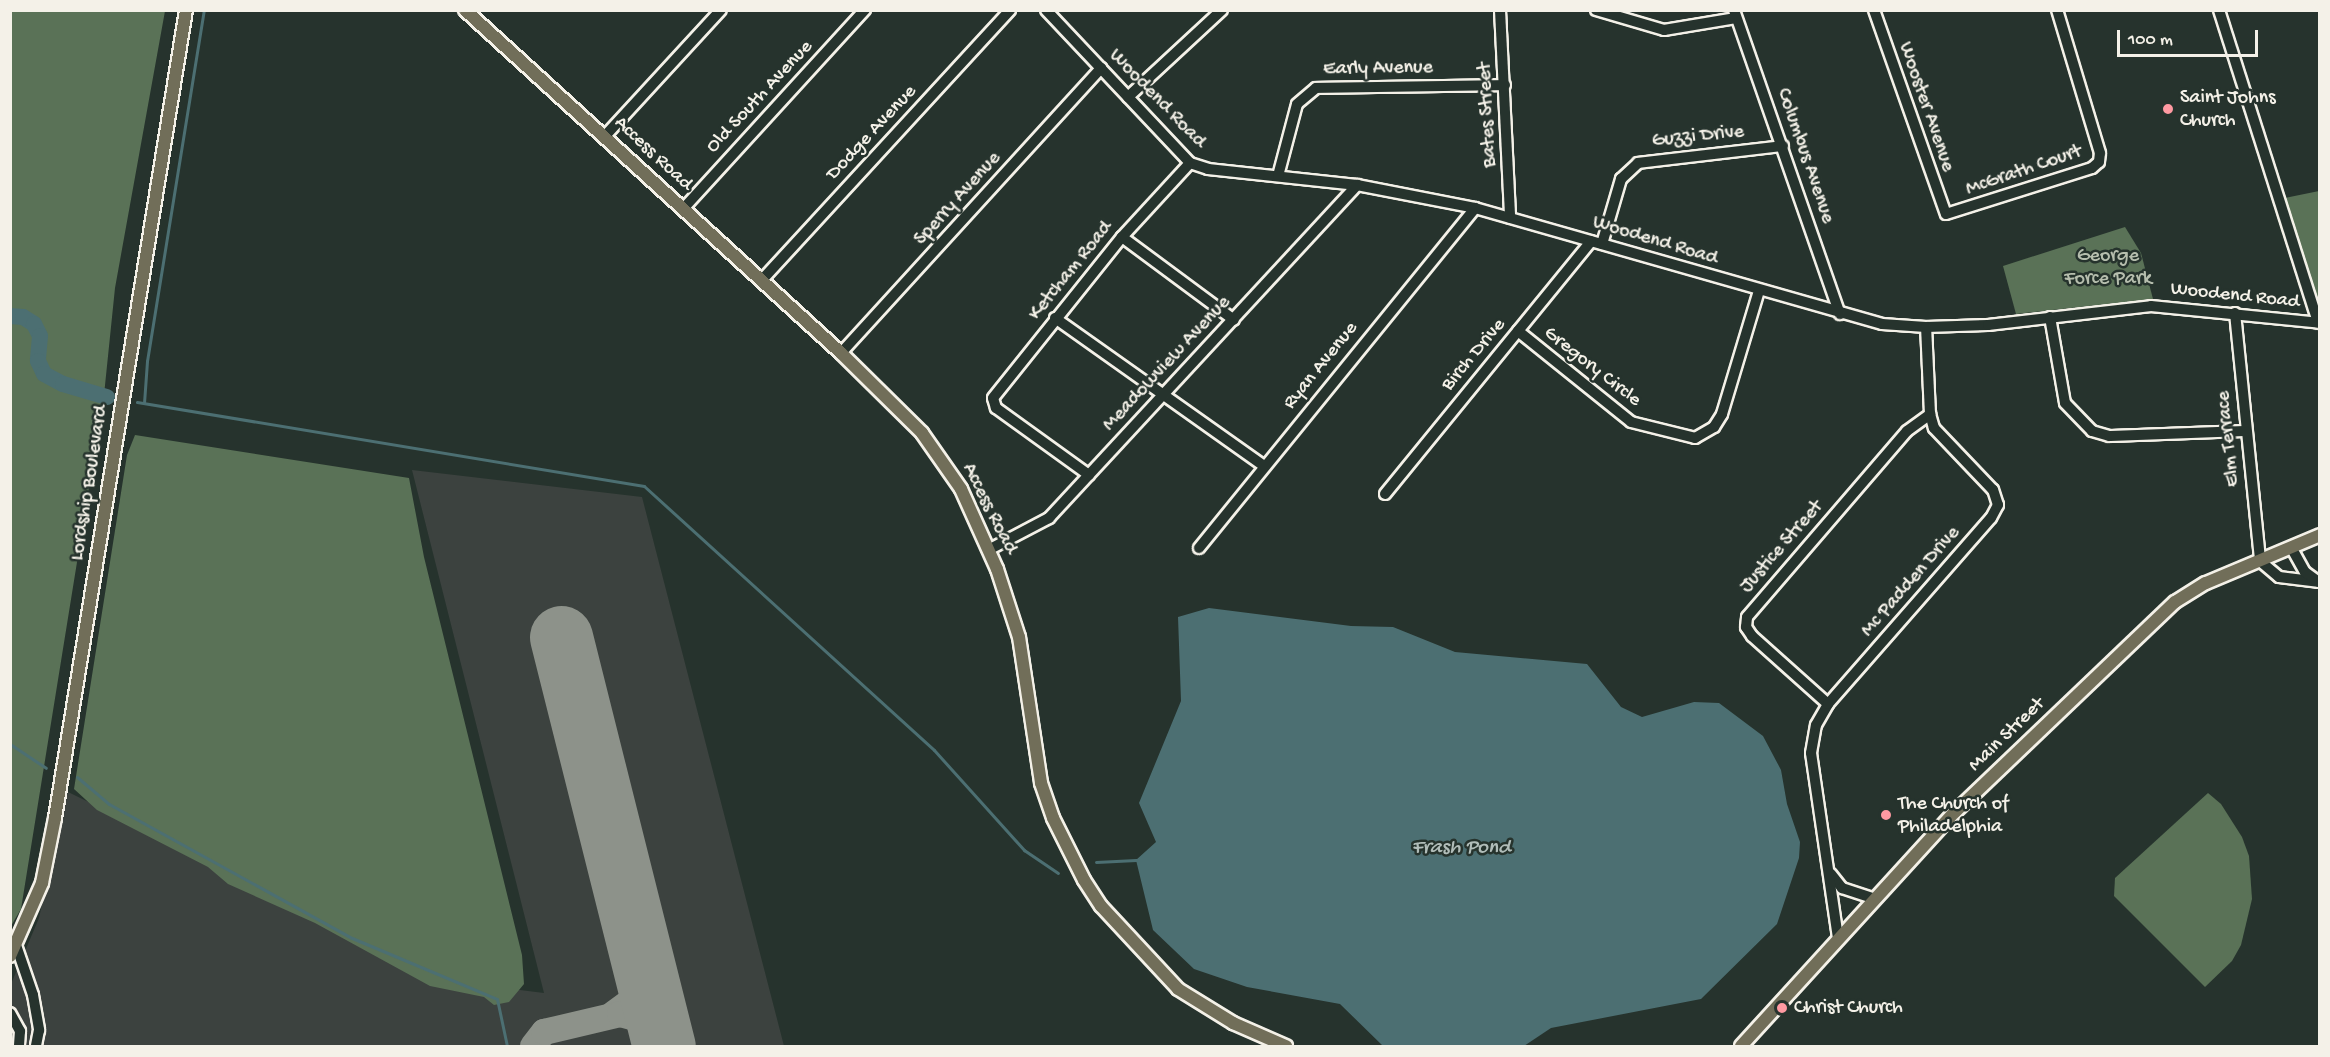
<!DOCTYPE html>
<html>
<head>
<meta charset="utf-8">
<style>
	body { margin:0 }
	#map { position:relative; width:2330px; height:1057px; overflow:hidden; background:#26332d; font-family:"Gochi Hand",sans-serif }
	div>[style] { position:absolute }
	.built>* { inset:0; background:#3c423f }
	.green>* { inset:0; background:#5a7257 }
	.water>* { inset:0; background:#4c6f72 }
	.stream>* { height:3px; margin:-1.5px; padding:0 1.5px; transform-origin:1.5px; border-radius:1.5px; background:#4c6f72 }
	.river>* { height:16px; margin:-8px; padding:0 8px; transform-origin:8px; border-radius:8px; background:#4c6f72 }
	.taxiway>* { height:26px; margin:-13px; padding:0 13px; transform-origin:13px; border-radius:13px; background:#8d928a }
	.runway>* { height:63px; margin:-31.5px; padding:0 31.5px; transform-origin:31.5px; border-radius:31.5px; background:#8d928a }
	.roads { filter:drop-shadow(2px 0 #f4f1e8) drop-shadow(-2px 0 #f4f1e8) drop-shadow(0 2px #f4f1e8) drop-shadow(0 -2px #f4f1e8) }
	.minor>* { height:10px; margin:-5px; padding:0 5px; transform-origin:5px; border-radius:5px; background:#26332d }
	.major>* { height:12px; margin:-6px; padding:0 6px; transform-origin:6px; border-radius:6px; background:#716e59 }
	.dots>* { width:16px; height:16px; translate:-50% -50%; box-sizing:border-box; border:3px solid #26332d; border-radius:50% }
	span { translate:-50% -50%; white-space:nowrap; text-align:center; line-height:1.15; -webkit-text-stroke:5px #26332d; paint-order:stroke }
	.street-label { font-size:20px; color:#f4f1e8 }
	.poi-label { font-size:20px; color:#f4f1e8 }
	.left { translate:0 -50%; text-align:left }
	.park-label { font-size:20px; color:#b6beae }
	.water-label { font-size:21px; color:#b1bdb9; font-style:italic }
	.frame { position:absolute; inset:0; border:12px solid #f4f1e8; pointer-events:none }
	.scale { position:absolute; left:2117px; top:30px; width:141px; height:27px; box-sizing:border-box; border:3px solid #f4f1e8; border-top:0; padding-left:8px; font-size:18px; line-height:21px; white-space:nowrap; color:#f4f1e8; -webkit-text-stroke:4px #26332d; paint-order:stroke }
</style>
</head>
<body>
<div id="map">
	<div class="built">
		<i style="clip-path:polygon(412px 470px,642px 497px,784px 1046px,11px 1046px,11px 984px,39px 918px,66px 791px,457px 982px,544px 993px)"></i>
	</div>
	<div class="green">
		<i style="clip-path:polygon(11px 10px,165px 11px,115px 288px,104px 395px,21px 909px,11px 926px)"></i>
		<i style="clip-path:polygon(2319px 191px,2320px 191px,2319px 306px,2285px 198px)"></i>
		<i style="clip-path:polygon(2125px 227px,2141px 253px,2153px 299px,2016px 314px,2003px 266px)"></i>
		<i style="clip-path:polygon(135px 435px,409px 478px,424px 557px,522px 955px,524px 984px,509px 1002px,494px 1005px,484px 997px,430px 986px,315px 923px,228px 884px,208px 867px,97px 810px,74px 789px,127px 455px)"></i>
		<i style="clip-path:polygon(2208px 793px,2221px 804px,2242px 837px,2249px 856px,2252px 899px,2241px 945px,2232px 961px,2205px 987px,2114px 896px,2115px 878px)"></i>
	</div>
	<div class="water">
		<i style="clip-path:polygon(1209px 608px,1351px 626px,1393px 627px,1455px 652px,1587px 664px,1621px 707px,1642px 717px,1694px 702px,1719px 703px,1763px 736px,1781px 770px,1787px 804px,1800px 842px,1799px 858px,1777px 924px,1701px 999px,1551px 1028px,1524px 1046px,1383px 1046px,1340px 1004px,1247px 987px,1194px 969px,1153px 930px,1136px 860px,1156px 842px,1139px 803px,1181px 701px,1178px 617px)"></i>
	</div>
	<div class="stream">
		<i style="left:137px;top:402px;width:514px;rotate:9.41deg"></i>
		<i style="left:644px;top:486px;width:392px;rotate:42.3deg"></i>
		<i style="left:934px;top:750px;width:135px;rotate:48deg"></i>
		<i style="left:1024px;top:850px;width:41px;rotate:34.1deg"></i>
		<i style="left:144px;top:403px;width:42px;rotate:-85.9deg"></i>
		<i style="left:147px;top:361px;width:356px;rotate:-80.8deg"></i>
		<i style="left:10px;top:744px;width:43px;rotate:33.7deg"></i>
		<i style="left:77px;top:777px;width:42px;rotate:40.2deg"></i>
		<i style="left:109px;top:804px;width:277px;rotate:28.9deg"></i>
		<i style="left:352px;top:938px;width:157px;rotate:22.8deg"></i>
		<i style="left:497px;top:999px;width:48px;rotate:78deg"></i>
		<i style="left:1096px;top:862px;width:40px;rotate:-2.9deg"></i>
	</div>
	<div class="river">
		<i style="left:10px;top:316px;width:13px;rotate:4deg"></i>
		<i style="left:23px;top:317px;width:13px;rotate:32deg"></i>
		<i style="left:34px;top:324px;width:13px;rotate:63deg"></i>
		<i style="left:40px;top:336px;width:25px;rotate:95deg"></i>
		<i style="left:38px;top:361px;width:14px;rotate:65deg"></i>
		<i style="left:44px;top:374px;width:21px;rotate:28deg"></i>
		<i style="left:63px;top:384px;width:46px;rotate:16.5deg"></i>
	</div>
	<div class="taxiway">
		<i style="left:613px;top:1014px;width:27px;rotate:-36deg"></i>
		<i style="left:635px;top:998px;width:32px;rotate:-74deg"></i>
		<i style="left:533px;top:1046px;width:18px;rotate:-52deg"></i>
		<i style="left:544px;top:1032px;width:78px;rotate:-13.3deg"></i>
		<i style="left:620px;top:1014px;width:24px;rotate:15deg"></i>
		<i style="left:643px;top:1020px;width:29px;rotate:46deg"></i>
	</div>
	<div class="runway">
		<i style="left:561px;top:637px;width:422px;rotate:75.9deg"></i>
	</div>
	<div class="roads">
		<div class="minor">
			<i style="left:1046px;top:10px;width:210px;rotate:46.7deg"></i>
			<i style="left:1190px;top:163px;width:19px;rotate:18deg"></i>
			<i style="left:1208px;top:169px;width:150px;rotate:6.1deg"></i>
			<i style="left:1357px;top:185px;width:120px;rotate:11deg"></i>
			<i style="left:1475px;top:208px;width:423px;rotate:15.9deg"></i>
			<i style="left:1882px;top:324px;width:44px;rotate:3.9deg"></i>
			<i style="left:1926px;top:327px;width:62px;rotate:-1.8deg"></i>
			<i style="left:1988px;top:325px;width:164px;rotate:-6.6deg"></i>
			<i style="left:2151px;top:306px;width:170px;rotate:5.7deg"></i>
			<i style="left:1500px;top:10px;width:208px;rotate:87.2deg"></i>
			<i style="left:1596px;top:10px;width:71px;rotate:16.4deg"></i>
			<i style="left:1664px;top:30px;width:73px;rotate:-9.5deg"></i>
			<i style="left:1734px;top:10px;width:322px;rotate:70.8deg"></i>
			<i style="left:1874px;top:10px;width:216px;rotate:70.6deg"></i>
			<i style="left:1946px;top:214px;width:153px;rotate:-17.5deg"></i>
			<i style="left:2092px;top:168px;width:9px;rotate:-41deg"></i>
			<i style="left:2099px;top:162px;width:9px;rotate:-84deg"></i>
			<i style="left:2100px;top:153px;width:149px;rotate:-106.7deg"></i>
			<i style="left:2219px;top:10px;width:328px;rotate:72.4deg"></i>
			<i style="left:1128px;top:97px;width:128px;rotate:-42.8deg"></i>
			<i style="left:605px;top:136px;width:171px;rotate:-47.4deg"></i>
			<i style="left:1278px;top:176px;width:74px;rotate:-75.2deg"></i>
			<i style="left:1297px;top:104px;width:25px;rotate:-40deg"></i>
			<i style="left:1316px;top:88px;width:189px;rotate:-0.9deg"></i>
			<i style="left:683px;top:209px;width:270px;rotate:-47.6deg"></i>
			<i style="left:1122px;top:237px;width:139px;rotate:36.5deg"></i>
			<i style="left:1602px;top:244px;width:68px;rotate:-73.7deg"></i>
			<i style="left:1621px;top:179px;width:23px;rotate:-43deg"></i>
			<i style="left:1638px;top:163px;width:146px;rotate:-6.7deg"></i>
			<i style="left:761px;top:281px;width:368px;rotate:-47.4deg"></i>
			<i style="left:2235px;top:313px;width:249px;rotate:84.2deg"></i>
			<i style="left:2260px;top:561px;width:25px;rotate:40deg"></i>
			<i style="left:2279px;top:577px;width:41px;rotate:7deg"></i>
			<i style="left:2050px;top:317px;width:87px;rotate:80.1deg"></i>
			<i style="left:2065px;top:403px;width:39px;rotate:46deg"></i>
			<i style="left:2092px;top:431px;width:18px;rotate:16deg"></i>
			<i style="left:2109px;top:436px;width:137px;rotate:-2.1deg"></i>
			<i style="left:1055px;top:318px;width:255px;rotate:35.3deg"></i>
			<i style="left:1518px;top:331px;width:145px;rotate:38.8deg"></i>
			<i style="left:1631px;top:422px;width:66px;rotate:14deg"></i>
			<i style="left:1695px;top:438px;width:22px;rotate:-30deg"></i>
			<i style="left:1714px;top:427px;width:15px;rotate:-58deg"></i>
			<i style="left:1722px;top:414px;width:128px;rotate:-73.3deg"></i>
			<i style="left:841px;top:353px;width:386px;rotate:-47.6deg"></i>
			<i style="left:1089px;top:475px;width:115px;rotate:-144.2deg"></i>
			<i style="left:996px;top:408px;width:10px;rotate:-107deg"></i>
			<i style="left:993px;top:398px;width:206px;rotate:-51.3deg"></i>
			<i style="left:1122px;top:237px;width:100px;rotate:-47.4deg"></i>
			<i style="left:1385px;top:494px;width:326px;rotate:-50.8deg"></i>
			<i style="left:2291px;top:547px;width:29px;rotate:61deg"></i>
			<i style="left:2305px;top:572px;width:17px;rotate:36deg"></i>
			<i style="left:1199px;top:548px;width:438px;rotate:-50.9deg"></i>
			<i style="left:990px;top:549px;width:67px;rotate:-27.7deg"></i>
			<i style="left:1049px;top:518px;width:454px;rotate:-47.2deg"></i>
			<i style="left:1828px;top:704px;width:102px;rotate:-138.2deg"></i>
			<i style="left:1752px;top:636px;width:11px;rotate:-124deg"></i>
			<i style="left:1746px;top:627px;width:10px;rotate:-84deg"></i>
			<i style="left:1747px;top:617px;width:245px;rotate:-49.3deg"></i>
			<i style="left:1907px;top:431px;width:29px;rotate:-36deg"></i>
			<i style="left:1831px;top:874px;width:18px;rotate:52deg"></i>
			<i style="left:1842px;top:888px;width:32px;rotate:18deg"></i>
			<i style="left:1838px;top:938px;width:187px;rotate:-98.3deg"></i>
			<i style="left:1811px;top:753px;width:28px;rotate:-80deg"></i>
			<i style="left:1816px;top:725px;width:24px;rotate:-60deg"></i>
			<i style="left:1828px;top:704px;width:247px;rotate:-48.8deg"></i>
			<i style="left:1991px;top:518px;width:15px;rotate:-62deg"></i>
			<i style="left:1998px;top:505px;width:16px;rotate:-108deg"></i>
			<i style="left:1993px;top:490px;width:86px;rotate:-133.6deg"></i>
			<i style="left:1934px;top:428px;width:15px;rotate:-106deg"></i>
			<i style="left:1930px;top:414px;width:87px;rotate:-92.6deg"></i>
			<i style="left:16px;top:945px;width:53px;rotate:71.2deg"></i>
			<i style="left:33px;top:995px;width:36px;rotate:80deg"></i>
			<i style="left:39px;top:1030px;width:16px;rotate:101deg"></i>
			<i style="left:10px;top:1013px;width:21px;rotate:61deg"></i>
			<i style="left:20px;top:1031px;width:15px;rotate:94deg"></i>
		</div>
		<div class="major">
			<i style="left:465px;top:10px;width:509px;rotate:42.37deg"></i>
			<i style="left:841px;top:353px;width:114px;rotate:44.6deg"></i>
			<i style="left:922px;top:433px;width:68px;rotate:55.1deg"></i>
			<i style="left:961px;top:489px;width:88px;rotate:65.8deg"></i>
			<i style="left:997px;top:569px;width:71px;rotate:72.1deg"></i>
			<i style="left:1019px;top:637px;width:148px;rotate:81.4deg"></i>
			<i style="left:1041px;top:783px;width:37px;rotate:71deg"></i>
			<i style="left:1053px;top:818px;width:69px;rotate:63.4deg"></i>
			<i style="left:1084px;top:880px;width:31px;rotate:57deg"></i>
			<i style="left:1101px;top:906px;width:113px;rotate:47.1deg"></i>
			<i style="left:1178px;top:989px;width:65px;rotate:31.7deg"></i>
			<i style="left:1233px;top:1023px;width:58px;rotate:23.5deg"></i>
			<i style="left:10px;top:956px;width:80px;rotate:-66.3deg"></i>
			<i style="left:42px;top:883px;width:66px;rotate:-78.7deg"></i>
			<i style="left:55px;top:818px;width:819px;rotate:-80.79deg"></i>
			<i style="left:1741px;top:1046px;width:317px;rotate:-47.6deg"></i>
			<i style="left:1955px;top:812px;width:304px;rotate:-43.7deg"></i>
			<i style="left:2175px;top:602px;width:36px;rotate:-32deg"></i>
			<i style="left:2206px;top:583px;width:124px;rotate:-22.8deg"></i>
		</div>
	</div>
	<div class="dots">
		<i style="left:2168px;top:109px;background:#ff9aa2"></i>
		<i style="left:1886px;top:815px;background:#ff9aa2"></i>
		<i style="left:1782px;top:1008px;background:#ff9aa2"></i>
	</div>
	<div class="street-label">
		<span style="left:1378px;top:69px;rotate:-1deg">Early Avenue</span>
		<span style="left:760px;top:97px;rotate:-47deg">Old South Avenue</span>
		<span style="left:1157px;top:99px;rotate:46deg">Woodend Road</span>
		<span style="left:1926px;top:107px;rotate:71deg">Wooster Avenue</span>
		<span style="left:1488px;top:115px;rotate:-93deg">Bates Street</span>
		<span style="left:872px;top:133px;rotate:-47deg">Dodge Avenue</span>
		<span style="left:1698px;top:137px;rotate:-6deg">Guzzi Drive</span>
		<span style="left:653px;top:154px;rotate:43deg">Access Road</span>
		<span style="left:1805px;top:156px;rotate:71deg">Columbus Avenue</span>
		<span style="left:2024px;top:171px;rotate:-19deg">McGrath Court</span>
		<span style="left:958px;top:199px;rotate:-48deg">Sperry Avenue</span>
		<span style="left:1655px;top:241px;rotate:17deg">Woodend Road</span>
		<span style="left:1071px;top:271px;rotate:-51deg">Ketcham Road</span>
		<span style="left:2235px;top:296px;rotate:6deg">Woodend Road</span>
		<span style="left:1474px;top:355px;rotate:-50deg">Birch Drive</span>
		<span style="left:1167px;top:364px;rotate:-47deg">Meadowview Avenue</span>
		<span style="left:1321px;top:366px;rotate:-51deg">Ryan Avenue</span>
		<span style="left:1592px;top:367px;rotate:38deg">Gregory Circle</span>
		<span style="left:2229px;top:439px;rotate:-96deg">Elm Terrace</span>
		<span style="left:90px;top:483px;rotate:-81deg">Lordship Boulevard</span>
		<span style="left:989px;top:509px;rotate:63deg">Access Road</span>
		<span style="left:1782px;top:547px;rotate:-49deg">Justice Street</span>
		<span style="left:1911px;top:582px;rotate:-49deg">Mc Padden Drive</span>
		<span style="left:2007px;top:735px;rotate:-44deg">Main Street</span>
	</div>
	<div class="poi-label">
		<span class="left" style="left:2180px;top:110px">Saint Johns<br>Church</span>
		<span class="left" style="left:1898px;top:816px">The Church of<br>Philadelphia</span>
		<span class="left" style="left:1794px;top:1008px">Christ Church</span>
	</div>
	<div class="park-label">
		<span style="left:2108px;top:268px">George<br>Force Park</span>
	</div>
	<div class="water-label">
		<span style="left:1461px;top:849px">Frash Pond</span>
	</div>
	<div class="frame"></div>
	<div class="scale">100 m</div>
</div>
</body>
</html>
